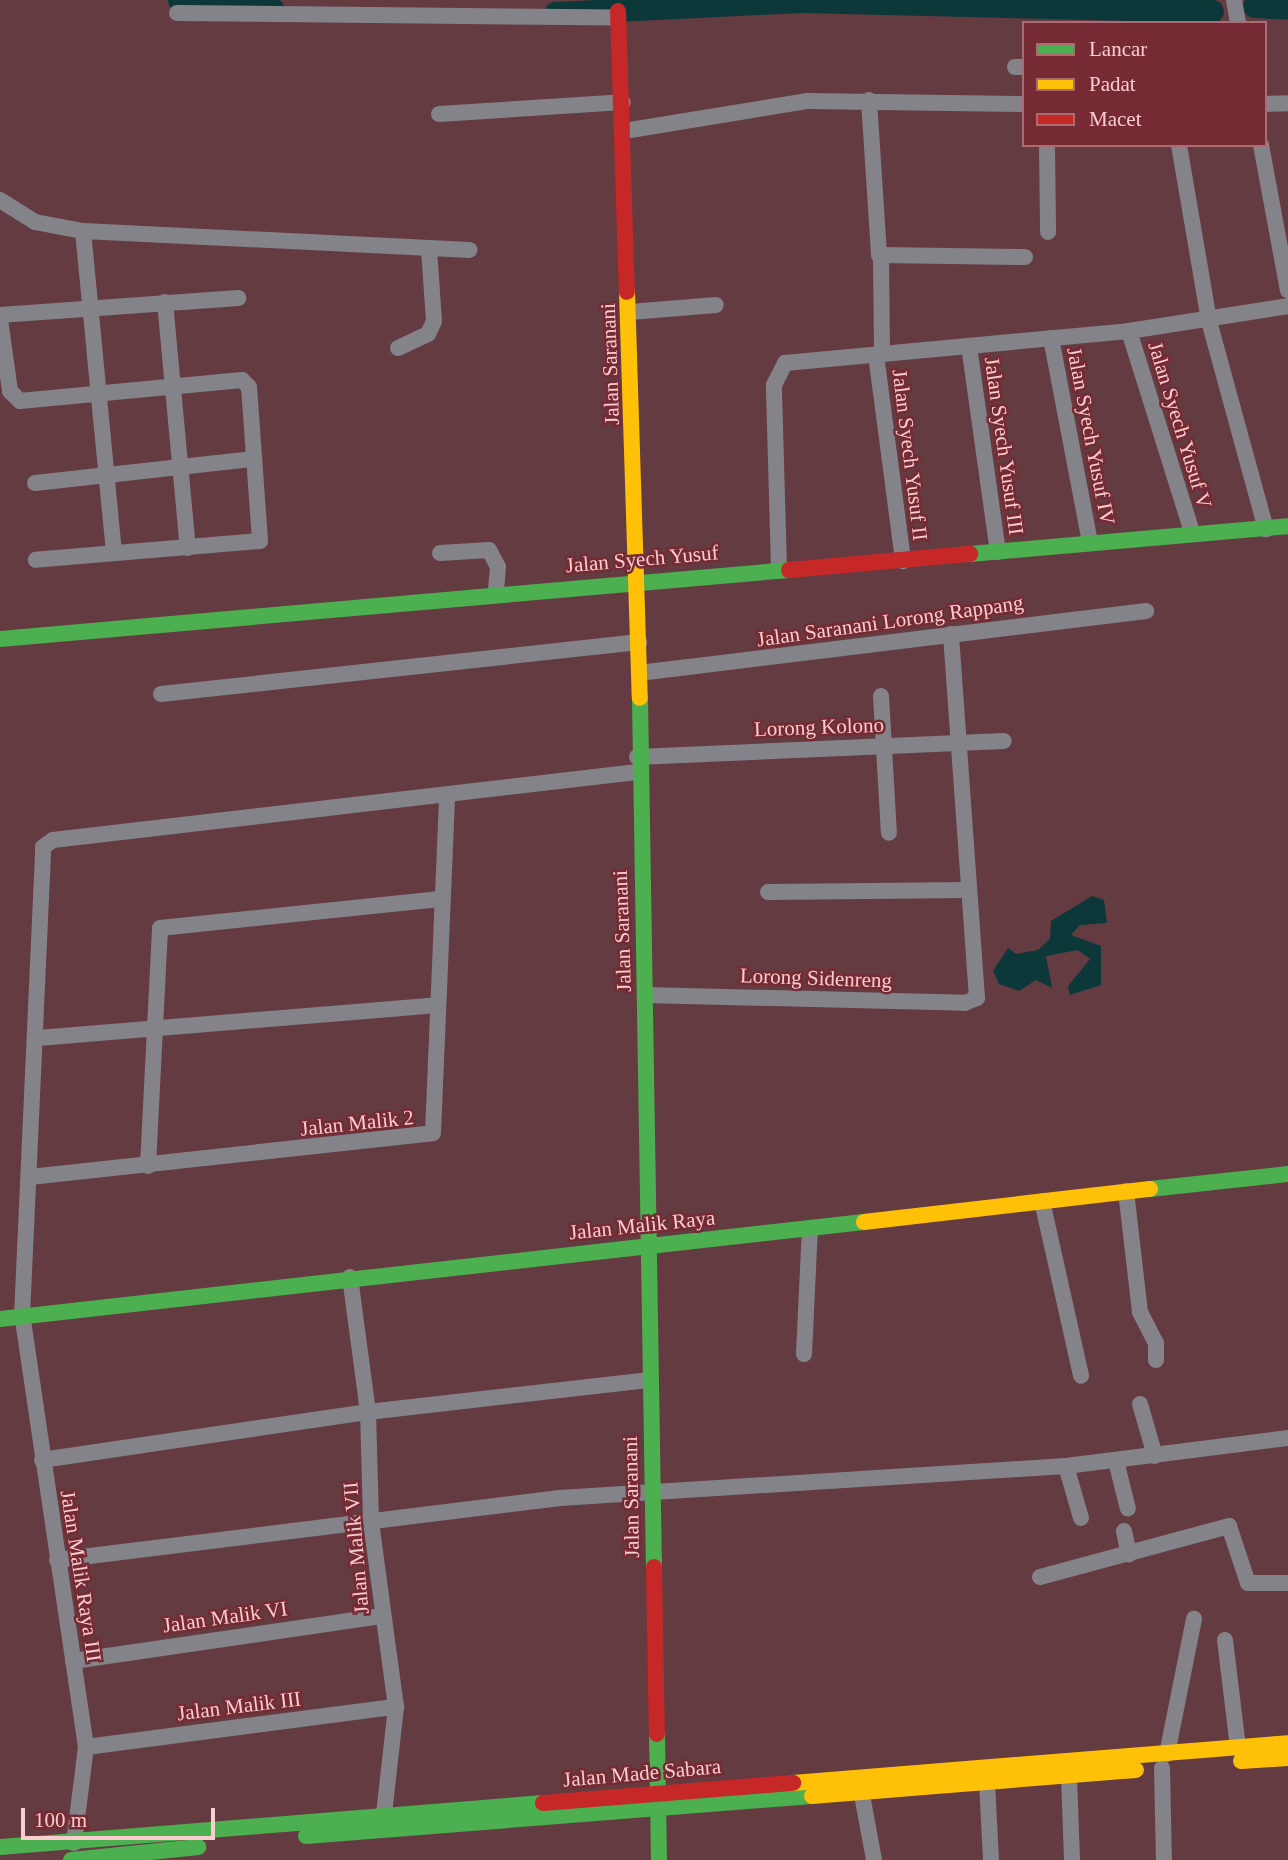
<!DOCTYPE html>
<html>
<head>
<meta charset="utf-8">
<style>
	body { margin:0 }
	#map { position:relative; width:1288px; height:1860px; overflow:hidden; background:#643b41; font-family:Georgia,serif }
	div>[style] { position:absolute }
	.water>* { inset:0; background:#0d383a }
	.river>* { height:23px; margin:-11.5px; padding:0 11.5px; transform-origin:11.5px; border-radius:11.5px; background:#0d383a }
	.street>* { height:16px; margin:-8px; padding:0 8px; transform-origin:8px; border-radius:8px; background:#84838a }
	.fast>* { height:16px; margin:-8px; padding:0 8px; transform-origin:8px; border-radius:8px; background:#4caf50 }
	.slow>* { height:16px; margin:-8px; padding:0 8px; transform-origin:8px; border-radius:8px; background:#ffc107 }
	.jam>* { height:16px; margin:-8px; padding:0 8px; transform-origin:8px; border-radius:8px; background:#c62828 }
	span { translate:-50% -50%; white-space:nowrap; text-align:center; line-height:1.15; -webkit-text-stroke:5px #752a34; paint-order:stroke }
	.street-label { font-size:21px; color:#fbcdce }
	.legend { position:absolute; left:1022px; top:21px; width:245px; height:126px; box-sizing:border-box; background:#752a34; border:2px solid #ab6b72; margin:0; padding:9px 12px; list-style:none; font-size:21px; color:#fbcdce }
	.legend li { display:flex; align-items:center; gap:14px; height:35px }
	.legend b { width:35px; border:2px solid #ab6b72 }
	.scale { position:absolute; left:21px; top:1808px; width:194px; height:32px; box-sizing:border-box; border:4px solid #fbcdce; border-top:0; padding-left:9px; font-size:21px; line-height:24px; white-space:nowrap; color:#fbcdce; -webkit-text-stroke:5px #752a34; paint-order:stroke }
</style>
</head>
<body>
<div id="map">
	<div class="water">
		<i style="clip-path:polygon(1092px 896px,1104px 900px,1107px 923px,1080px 925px,1071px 935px,1101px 946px,1101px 985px,1070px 995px,1068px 986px,1090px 959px,1078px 950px,1046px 956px,1052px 988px,1036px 980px,1019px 991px,999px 984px,993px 971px,1008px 948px,1016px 954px,1038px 950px,1050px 939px,1051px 921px)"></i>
	</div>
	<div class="river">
		<i style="left:179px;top:0;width:94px;rotate:5.5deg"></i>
		<i style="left:1254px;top:6px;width:34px;rotate:3deg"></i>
		<i style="left:555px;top:13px;width:246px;rotate:-2.8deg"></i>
		<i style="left:801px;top:1px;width:411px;rotate:1.4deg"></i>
	</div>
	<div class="street">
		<i style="left:1234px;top:0;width:23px;rotate:80deg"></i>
		<i style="left:177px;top:13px;width:441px;rotate:0.6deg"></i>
		<i style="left:1015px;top:67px;width:9px"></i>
		<i style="left:869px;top:100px;width:155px;rotate:86.3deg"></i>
		<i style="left:879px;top:255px;width:146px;rotate:0.8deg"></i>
		<i style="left:1265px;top:104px;width:23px;rotate:-2deg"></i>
		<i style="left:439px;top:114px;width:184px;rotate:-3.7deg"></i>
		<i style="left:624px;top:131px;width:185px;rotate:-9.3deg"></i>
		<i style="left:807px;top:101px;width:217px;rotate:0.8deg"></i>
		<i style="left:1047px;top:145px;width:87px;rotate:89.3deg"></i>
		<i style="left:1179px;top:145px;width:179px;rotate:80.3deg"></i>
		<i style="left:1209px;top:321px;width:216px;rotate:74.7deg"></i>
		<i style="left:1261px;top:145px;width:148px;rotate:79.5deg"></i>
		<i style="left:0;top:200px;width:41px;rotate:32.2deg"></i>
		<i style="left:35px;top:222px;width:49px;rotate:10.6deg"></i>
		<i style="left:83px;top:231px;width:387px;rotate:2.8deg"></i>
		<i style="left:83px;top:231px;width:322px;rotate:84.5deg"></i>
		<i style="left:881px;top:257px;width:97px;rotate:89.4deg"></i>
		<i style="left:165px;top:302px;width:247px;rotate:84.7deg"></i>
		<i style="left:630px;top:312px;width:86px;rotate:-4.7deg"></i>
		<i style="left:0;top:315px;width:239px;rotate:-4.1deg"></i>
		<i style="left:0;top:319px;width:73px;rotate:82.1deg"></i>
		<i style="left:10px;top:391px;width:14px;rotate:45deg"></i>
		<i style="left:20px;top:401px;width:223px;rotate:-5.4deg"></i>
		<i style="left:242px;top:380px;width:10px;rotate:45deg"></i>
		<i style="left:249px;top:387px;width:154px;rotate:85.9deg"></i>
		<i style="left:260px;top:541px;width:225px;rotate:175.2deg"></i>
		<i style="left:1129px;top:331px;width:211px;rotate:72.6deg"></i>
		<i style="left:1051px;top:338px;width:208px;rotate:79.2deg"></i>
		<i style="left:969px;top:346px;width:208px;rotate:82deg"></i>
		<i style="left:398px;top:348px;width:33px;rotate:-25deg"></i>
		<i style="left:428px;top:334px;width:14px;rotate:-65deg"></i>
		<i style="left:434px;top:321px;width:72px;rotate:-94deg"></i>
		<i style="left:876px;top:355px;width:208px;rotate:82.5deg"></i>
		<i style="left:35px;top:483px;width:220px;rotate:-6.3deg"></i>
		<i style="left:440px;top:553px;width:49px;rotate:-3.5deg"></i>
		<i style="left:489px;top:550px;width:19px;rotate:62deg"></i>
		<i style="left:498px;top:567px;width:25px;rotate:95deg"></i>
		<i style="left:779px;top:569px;width:184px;rotate:-91.6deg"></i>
		<i style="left:774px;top:385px;width:25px;rotate:-63deg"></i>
		<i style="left:785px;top:363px;width:345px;rotate:-5.3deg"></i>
		<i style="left:1129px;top:331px;width:161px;rotate:-8.9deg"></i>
		<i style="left:639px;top:673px;width:511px;rotate:-6.97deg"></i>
		<i style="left:161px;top:694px;width:481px;rotate:-6.2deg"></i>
		<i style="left:881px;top:696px;width:137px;rotate:86.7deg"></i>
		<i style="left:637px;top:757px;width:367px;rotate:-2.5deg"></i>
		<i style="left:768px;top:892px;width:201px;rotate:-0.6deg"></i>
		<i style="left:645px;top:995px;width:320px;rotate:1.4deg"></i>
		<i style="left:965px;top:1003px;width:13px;rotate:-23deg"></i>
		<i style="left:977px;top:998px;width:365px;rotate:-94.1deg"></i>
		<i style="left:38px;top:1038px;width:401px;rotate:-4.7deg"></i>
		<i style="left:148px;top:1166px;width:238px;rotate:-87.1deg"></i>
		<i style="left:160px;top:928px;width:284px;rotate:-5.9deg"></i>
		<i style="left:30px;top:1177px;width:405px;rotate:-6.2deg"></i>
		<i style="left:433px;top:1133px;width:338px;rotate:-87.6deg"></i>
		<i style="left:1126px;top:1191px;width:122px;rotate:83.4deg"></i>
		<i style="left:1140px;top:1312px;width:35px;rotate:63deg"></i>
		<i style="left:1156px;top:1343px;width:17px;rotate:90deg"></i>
		<i style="left:1042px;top:1201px;width:179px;rotate:77.4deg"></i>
		<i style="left:350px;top:1277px;width:136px;rotate:82.4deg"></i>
		<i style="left:368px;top:1412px;width:110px;rotate:88.4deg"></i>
		<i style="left:371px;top:1522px;width:187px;rotate:82.3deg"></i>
		<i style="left:396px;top:1707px;width:108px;rotate:96.4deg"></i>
		<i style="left:804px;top:1354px;width:125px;rotate:-87.3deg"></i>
		<i style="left:1140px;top:1404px;width:54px;rotate:73.9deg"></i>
		<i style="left:42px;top:1460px;width:330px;rotate:-8.4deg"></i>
		<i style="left:368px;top:1412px;width:284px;rotate:-6.5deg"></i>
		<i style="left:1116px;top:1461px;width:49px;rotate:76deg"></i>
		<i style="left:1066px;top:1466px;width:54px;rotate:73.9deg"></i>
		<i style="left:1124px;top:1531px;width:24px;rotate:78deg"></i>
		<i style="left:57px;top:1560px;width:507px;rotate:-7.03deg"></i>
		<i style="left:560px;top:1498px;width:507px;rotate:-3.62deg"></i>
		<i style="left:1066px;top:1466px;width:224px;rotate:-7.2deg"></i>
		<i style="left:1040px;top:1577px;width:196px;rotate:-15.1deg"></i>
		<i style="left:1229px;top:1526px;width:60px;rotate:71.6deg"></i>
		<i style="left:1248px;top:1583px;width:40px"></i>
		<i style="left:1225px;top:1640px;width:109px;rotate:83.1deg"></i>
		<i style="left:73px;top:1661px;width:313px;rotate:-8.3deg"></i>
		<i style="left:86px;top:1747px;width:313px;rotate:-7.4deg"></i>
		<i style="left:1167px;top:1754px;width:138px;rotate:-78.7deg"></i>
		<i style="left:1162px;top:1768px;width:92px;rotate:88.8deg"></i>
		<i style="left:1069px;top:1777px;width:83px;rotate:87.9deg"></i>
		<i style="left:987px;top:1783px;width:77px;rotate:87deg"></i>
		<i style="left:862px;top:1795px;width:66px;rotate:79.5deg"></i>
		<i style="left:74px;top:1843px;width:97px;rotate:-82.9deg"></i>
		<i style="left:86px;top:1747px;width:436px;rotate:-98.4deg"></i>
		<i style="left:22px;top:1316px;width:469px;rotate:-87.4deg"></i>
		<i style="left:43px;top:847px;width:12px;rotate:-35deg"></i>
		<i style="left:53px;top:840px;width:588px;rotate:-6.64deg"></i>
	</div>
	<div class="fast">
		<i style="left:970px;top:554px;width:319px;rotate:-5deg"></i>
		<i style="left:0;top:639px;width:792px;rotate:-5deg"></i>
		<i style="left:640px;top:698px;width:869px;rotate:89.08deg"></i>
		<i style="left:1150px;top:1189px;width:139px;rotate:-6.2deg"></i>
		<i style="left:0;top:1319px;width:869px;rotate:-6.41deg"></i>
		<i style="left:657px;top:1734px;width:126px;rotate:89.1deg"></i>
		<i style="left:306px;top:1836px;width:508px;rotate:-4.52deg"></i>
		<i style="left:0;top:1847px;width:545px;rotate:-4.63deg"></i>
		<i style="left:71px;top:1860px;width:128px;rotate:-5.8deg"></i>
	</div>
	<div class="slow">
		<i style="left:627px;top:292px;width:406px;rotate:88.2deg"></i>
		<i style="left:864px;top:1222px;width:288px;rotate:-6.6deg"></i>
		<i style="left:1241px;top:1761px;width:47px;rotate:-3.7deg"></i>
		<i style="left:793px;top:1783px;width:497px;rotate:-4.6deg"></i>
		<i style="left:812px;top:1796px;width:325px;rotate:-4.6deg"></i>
	</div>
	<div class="jam">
		<i style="left:618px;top:11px;width:281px;rotate:88.2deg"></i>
		<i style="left:789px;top:570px;width:182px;rotate:-5.1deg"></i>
		<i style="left:654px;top:1567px;width:167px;rotate:89deg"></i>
		<i style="left:543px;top:1803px;width:251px;rotate:-4.6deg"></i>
	</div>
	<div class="street-label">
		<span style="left:610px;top:364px;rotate:-92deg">Jalan Saranani</span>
		<span style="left:1180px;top:425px;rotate:73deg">Jalan Syech Yusuf V</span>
		<span style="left:1091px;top:436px;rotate:79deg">Jalan Syech Yusuf IV</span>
		<span style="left:1004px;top:446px;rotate:82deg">Jalan Syech Yusuf III</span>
		<span style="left:910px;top:455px;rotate:83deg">Jalan Syech Yusuf II</span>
		<span style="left:642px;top:559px;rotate:-5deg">Jalan Syech Yusuf</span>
		<span style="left:890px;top:621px;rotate:-8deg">Jalan Saranani Lorong Rappang</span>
		<span style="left:819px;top:727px;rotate:-2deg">Lorong Kolono</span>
		<span style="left:622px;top:931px;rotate:-92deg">Jalan Saranani</span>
		<span style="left:816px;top:978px;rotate:2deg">Lorong Sidenreng</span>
		<span style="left:357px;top:1123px;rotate:-6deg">Jalan Malik 2</span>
		<span style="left:642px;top:1225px;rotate:-6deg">Jalan Malik Raya</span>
		<span style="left:631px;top:1497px;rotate:-91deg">Jalan Saranani</span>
		<span style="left:356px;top:1548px;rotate:-95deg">Jalan Malik VII</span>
		<span style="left:81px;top:1576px;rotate:81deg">Jalan Malik Raya III</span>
		<span style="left:225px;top:1617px;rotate:-8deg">Jalan Malik VI</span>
		<span style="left:239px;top:1706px;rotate:-7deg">Jalan Malik III</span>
		<span style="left:642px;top:1773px;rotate:-5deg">Jalan Made Sabara</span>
	</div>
	<ul class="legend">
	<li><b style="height:9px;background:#4caf50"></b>Lancar</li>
	<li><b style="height:9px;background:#ffc107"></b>Padat</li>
	<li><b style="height:9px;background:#c62828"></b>Macet</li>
	</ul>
	<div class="scale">100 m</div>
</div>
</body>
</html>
